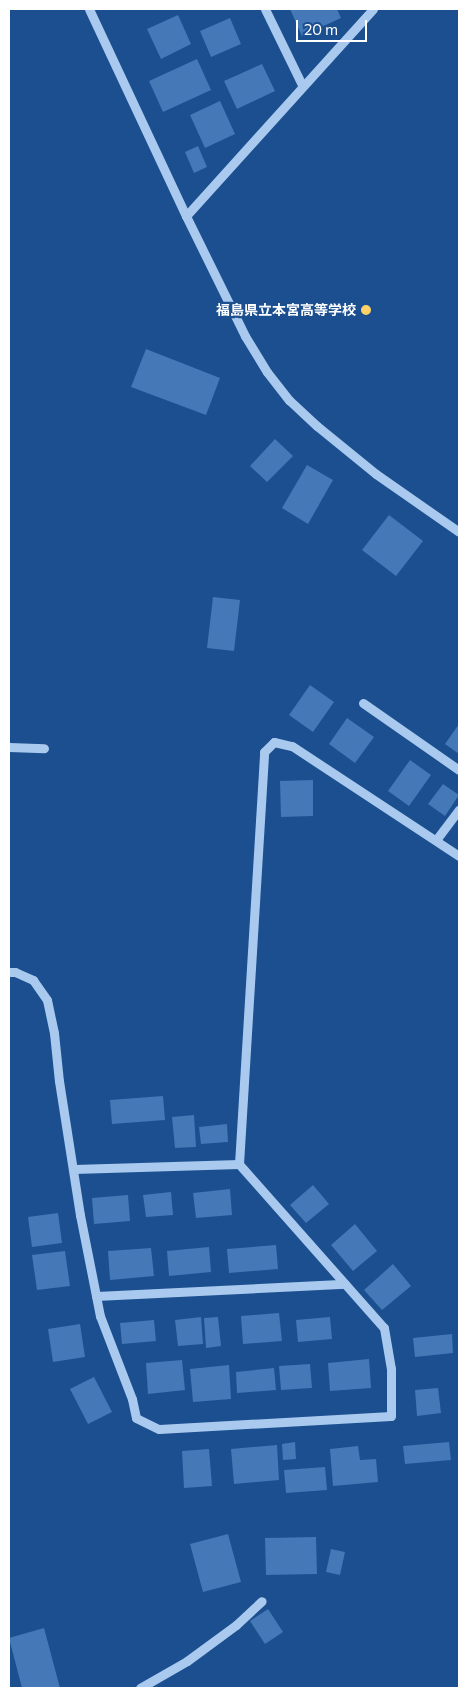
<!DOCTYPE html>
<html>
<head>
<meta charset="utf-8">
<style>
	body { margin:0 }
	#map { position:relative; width:468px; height:1697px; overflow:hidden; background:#1b4f8f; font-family:Commissioner,"Noto Sans JP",sans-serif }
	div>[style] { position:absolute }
	.building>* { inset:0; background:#4478b7 }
	.minor>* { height:9px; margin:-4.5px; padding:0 4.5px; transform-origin:4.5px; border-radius:4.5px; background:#a9c9ee }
	.dots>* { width:14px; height:14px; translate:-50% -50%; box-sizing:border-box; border:2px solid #1b4f8f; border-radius:50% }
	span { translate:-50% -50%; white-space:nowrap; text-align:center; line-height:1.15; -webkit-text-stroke:4.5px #1b4f8f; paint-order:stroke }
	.poi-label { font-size:14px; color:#fff; font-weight:700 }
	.right { translate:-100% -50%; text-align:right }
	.frame { position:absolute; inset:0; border:10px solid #fff; pointer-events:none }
	.scale { position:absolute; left:296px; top:20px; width:71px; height:22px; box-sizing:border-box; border:2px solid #fff; border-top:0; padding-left:6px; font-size:15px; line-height:18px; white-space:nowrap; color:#fff; -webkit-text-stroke:4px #1b4f8f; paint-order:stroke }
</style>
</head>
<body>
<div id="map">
	<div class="building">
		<i style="clip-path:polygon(290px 9px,337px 9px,341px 18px,302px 36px)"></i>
		<i style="clip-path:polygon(178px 15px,191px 44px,161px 59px,147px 29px)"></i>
		<i style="clip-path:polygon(230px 18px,241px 44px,211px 57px,200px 31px)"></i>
		<i style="clip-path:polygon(197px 59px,211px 90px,163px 112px,149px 81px)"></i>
		<i style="clip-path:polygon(262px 64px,275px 91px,237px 109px,224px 81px)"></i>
		<i style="clip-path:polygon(220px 101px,235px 134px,205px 148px,190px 115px)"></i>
		<i style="clip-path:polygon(198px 146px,207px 167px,194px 173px,185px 152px)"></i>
		<i style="clip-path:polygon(146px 349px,220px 378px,206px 415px,131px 387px)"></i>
		<i style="clip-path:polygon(275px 439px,293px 456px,267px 482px,250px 466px)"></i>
		<i style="clip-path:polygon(307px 465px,333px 480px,308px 524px,282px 508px)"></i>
		<i style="clip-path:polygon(389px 515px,423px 541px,396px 576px,362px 550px)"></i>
		<i style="clip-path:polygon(213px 597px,240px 600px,234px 651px,207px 648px)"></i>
		<i style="clip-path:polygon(310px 685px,334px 702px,313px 732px,289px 715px)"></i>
		<i style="clip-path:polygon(347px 718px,374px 737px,355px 763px,329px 744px)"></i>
		<i style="clip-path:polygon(459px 724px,459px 754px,445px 744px)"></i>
		<i style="clip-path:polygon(410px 760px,431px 775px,409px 806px,388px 791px)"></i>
		<i style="clip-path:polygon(313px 780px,313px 816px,281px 817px,280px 781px)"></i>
		<i style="clip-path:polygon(443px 784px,459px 795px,445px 816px,428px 804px)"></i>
		<i style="clip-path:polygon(163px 1096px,165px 1120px,112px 1124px,110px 1100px)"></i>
		<i style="clip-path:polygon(194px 1115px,196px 1147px,175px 1148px,172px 1117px)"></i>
		<i style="clip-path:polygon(227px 1124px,228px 1142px,201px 1144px,199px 1127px)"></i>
		<i style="clip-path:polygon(313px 1185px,329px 1204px,306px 1223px,290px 1205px)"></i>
		<i style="clip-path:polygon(230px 1189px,232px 1215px,196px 1218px,193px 1193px)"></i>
		<i style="clip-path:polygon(171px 1192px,173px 1215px,146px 1217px,143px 1195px)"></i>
		<i style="clip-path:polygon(128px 1195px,130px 1221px,94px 1224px,92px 1198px)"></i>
		<i style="clip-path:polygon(58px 1213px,62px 1243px,32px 1247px,28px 1217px)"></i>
		<i style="clip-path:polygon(355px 1224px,377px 1251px,353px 1271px,331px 1245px)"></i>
		<i style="clip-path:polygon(276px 1245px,278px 1269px,229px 1273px,227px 1249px)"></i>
		<i style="clip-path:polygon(209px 1247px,211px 1272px,169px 1276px,167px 1251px)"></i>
		<i style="clip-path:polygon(151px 1248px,154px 1276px,110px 1280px,108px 1251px)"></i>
		<i style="clip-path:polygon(65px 1251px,70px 1286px,37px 1290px,32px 1255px)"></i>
		<i style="clip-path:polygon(393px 1264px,411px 1286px,382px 1310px,364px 1290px)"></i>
		<i style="clip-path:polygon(279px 1313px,282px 1341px,243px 1344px,241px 1316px)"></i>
		<i style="clip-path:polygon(201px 1317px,203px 1344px,178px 1346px,175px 1320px)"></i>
		<i style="clip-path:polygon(218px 1317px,221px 1346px,206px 1348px,204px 1318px)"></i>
		<i style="clip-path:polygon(330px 1317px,332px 1339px,298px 1342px,296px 1320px)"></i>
		<i style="clip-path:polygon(154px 1320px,156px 1341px,122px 1344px,120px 1323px)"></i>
		<i style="clip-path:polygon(80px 1324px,85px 1357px,53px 1362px,48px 1329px)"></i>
		<i style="clip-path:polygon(452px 1334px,453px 1353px,415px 1357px,413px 1338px)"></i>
		<i style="clip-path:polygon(369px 1359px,371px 1388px,330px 1391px,328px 1363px)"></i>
		<i style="clip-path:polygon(182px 1360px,185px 1390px,148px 1394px,146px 1363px)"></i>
		<i style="clip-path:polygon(310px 1364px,312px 1388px,281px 1390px,279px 1366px)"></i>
		<i style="clip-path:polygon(229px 1365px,231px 1399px,193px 1402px,190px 1369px)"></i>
		<i style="clip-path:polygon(274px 1368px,276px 1390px,237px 1393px,236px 1372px)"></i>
		<i style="clip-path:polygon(94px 1377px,112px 1412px,88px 1424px,70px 1389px)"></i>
		<i style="clip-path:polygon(438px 1388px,441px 1413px,417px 1416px,415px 1390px)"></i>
		<i style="clip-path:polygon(295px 1442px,296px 1459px,283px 1460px,282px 1444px)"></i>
		<i style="clip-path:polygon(449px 1442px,451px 1460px,405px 1464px,403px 1446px)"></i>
		<i style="clip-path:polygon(277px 1445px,279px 1480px,234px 1484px,231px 1449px)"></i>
		<i style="clip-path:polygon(358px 1446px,360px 1460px,376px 1459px,378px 1482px,333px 1486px,330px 1449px)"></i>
		<i style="clip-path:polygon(209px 1449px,212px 1486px,184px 1488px,182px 1451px)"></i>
		<i style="clip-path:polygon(325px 1467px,327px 1490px,286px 1493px,284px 1470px)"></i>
		<i style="clip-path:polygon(228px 1534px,241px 1582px,203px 1592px,190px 1544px)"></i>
		<i style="clip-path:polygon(316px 1537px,317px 1574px,266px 1575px,265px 1538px)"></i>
		<i style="clip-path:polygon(331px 1549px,345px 1552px,340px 1575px,326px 1572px)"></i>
		<i style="clip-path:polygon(268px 1609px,283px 1632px,265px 1644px,250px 1621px)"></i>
		<i style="clip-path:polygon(44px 1628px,60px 1688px,22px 1688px,9px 1638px)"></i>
	</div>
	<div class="minor">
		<i style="left:89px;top:9px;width:229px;rotate:64.9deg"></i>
		<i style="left:186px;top:216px;width:134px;rotate:63.8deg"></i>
		<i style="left:245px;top:336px;width:42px;rotate:58.6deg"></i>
		<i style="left:267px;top:372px;width:36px;rotate:52deg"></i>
		<i style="left:289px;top:400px;width:38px;rotate:43deg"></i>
		<i style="left:317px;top:426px;width:76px;rotate:39.1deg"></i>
		<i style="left:376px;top:474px;width:101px;rotate:34.9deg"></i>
		<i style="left:265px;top:9px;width:85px;rotate:64deg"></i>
		<i style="left:186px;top:216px;width:279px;rotate:-47.9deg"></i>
		<i style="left:363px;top:703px;width:117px;rotate:34.9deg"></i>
		<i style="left:9px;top:747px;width:35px;rotate:2deg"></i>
		<i style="left:436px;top:840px;width:38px;rotate:-53deg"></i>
		<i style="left:9px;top:972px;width:6px"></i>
		<i style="left:15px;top:972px;width:20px;rotate:24deg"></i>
		<i style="left:33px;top:980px;width:24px;rotate:55deg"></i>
		<i style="left:47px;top:1000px;width:34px;rotate:78deg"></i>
		<i style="left:54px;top:1033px;width:48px;rotate:84.1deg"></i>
		<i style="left:59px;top:1081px;width:136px;rotate:81.1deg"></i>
		<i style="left:80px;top:1215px;width:103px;rotate:78.8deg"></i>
		<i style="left:100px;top:1316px;width:89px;rotate:68.9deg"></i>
		<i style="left:132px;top:1399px;width:19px;rotate:78deg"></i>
		<i style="left:136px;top:1418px;width:25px;rotate:26deg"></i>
		<i style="left:159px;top:1429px;width:232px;rotate:-3.2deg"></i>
		<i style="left:391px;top:1416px;width:47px;rotate:-90deg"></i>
		<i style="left:391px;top:1369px;width:42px;rotate:-99.7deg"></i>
		<i style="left:384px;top:1328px;width:219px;rotate:-131.5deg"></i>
		<i style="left:239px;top:1164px;width:413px;rotate:-86.5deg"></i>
		<i style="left:264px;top:752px;width:14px;rotate:-45deg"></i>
		<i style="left:274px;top:742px;width:18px;rotate:13deg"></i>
		<i style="left:292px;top:746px;width:200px;rotate:33.4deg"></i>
		<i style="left:74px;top:1169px;width:165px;rotate:-1.7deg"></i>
		<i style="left:96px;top:1296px;width:249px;rotate:-2.8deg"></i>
		<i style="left:140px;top:1688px;width:54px;rotate:-29.9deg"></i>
		<i style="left:187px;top:1661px;width:61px;rotate:-36.3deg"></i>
		<i style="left:236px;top:1625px;width:35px;rotate:-43deg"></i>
	</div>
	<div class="dots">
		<i style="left:366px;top:310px;background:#ffd166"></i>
	</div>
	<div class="poi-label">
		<span class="right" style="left:356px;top:310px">福島県立本宮高等学校</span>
	</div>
	<div class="frame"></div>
	<div class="scale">20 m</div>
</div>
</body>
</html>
